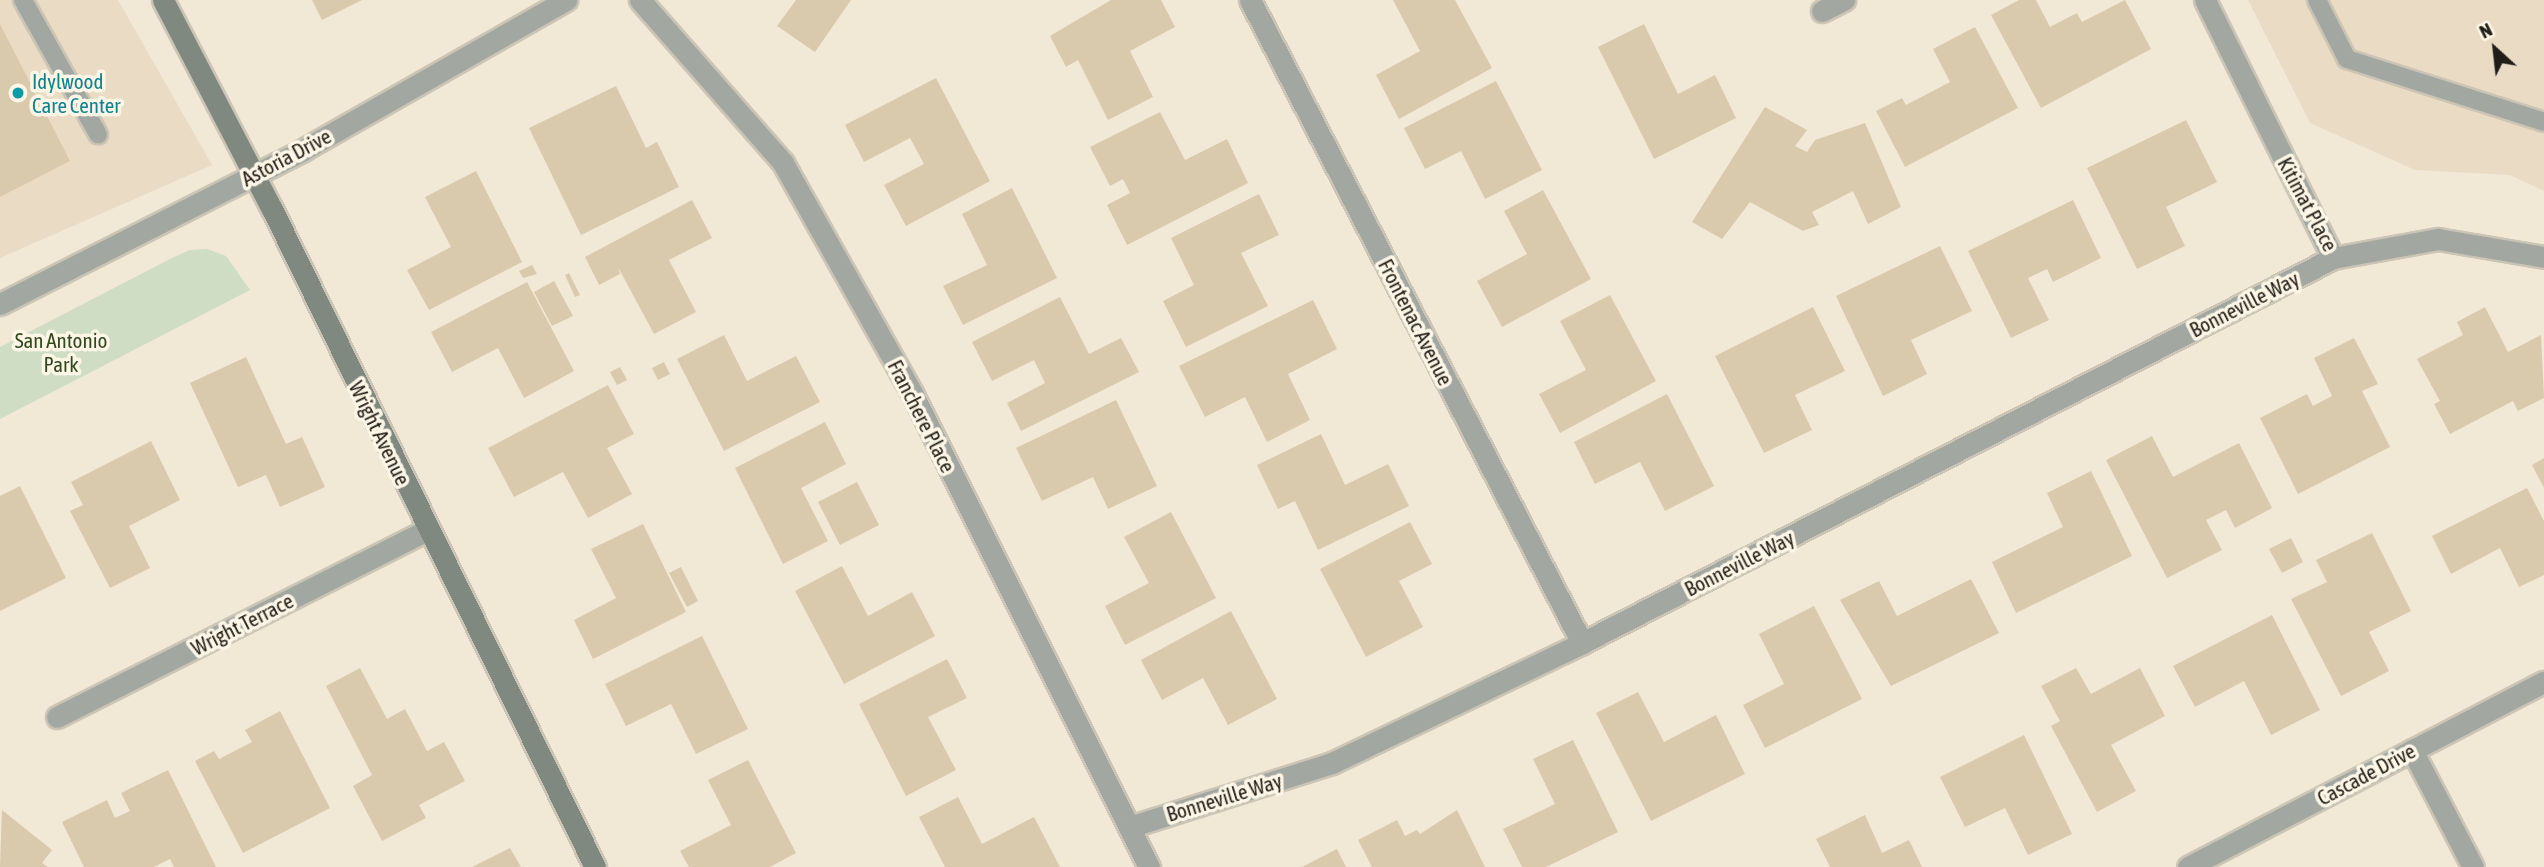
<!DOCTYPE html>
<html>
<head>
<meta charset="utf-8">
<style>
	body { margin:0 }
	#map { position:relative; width:2544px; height:867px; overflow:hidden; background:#f2e8d6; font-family:"Asap Condensed",sans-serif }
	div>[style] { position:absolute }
	.built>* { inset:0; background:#eadcc4 }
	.green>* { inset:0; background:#ceddc3 }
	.building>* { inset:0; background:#dacaad }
	.roads { filter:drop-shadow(2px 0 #ccc4b4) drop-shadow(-2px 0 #ccc4b4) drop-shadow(0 2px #ccc4b4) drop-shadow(0 -2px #ccc4b4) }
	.lane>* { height:18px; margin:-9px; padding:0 9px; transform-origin:9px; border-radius:9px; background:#a2a8a1 }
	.street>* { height:21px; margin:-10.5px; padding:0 10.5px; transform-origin:10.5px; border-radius:10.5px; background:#a2a8a1 }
	.secondary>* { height:21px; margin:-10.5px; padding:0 10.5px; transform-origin:10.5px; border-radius:10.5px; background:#80897f }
	.dots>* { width:19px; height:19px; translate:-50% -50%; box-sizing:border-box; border:4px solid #fdf6e7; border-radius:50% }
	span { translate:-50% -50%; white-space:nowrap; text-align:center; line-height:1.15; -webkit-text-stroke:7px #fdf6e7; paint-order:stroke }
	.culture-label { font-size:21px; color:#0d838f }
	.left { translate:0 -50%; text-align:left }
	.street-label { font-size:21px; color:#211e17 }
	.park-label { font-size:21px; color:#32491e }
	.north { position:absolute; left:2460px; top:14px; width:70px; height:70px; -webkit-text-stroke:5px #fdf6e7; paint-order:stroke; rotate:333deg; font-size:19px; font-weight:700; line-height:28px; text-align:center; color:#211e17 }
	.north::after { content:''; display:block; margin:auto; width:24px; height:32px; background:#211e17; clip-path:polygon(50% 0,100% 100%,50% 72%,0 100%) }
</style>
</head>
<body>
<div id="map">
	<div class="built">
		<i style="clip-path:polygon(0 0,118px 0,212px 165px,0 258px)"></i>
		<i style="clip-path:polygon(2248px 0,2544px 0,2544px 191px,2510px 175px,2415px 170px,2310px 123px)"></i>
	</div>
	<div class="green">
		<i style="clip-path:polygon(207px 249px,226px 256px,250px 290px,0 419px,0 347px,170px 259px,190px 250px)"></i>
	</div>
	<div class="building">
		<i style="clip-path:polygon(312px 0,362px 0,322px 20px)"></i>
		<i style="clip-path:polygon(796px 0,851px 0,815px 52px,777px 26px)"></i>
		<i style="clip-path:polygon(1111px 0,1161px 0,1175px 27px,1130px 51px,1153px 97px,1108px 120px,1078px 60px,1066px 67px,1050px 36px)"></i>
		<i style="clip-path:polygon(1393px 0,1455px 0,1492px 68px,1399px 119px,1376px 75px,1420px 51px)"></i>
		<i style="clip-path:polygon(2019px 0,2036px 0,2050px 27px,2077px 13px,2082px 22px,2125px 0,2151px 49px,2041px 108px,1991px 15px)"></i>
		<i style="clip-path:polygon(0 24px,70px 161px,0 197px)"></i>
		<i style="clip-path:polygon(1644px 24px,1678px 94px,1715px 75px,1736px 118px,1654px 159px,1598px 47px)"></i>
		<i style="clip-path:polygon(1975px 27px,2018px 108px,1905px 167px,1876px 111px,1902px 98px,1906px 105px,1950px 82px,1933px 49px)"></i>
		<i style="clip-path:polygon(936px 78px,990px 181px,906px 226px,884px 185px,924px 164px,910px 138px,864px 162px,845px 125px)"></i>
		<i style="clip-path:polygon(1496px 81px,1542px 170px,1485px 199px,1461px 151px,1425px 169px,1404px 128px)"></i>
		<i style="clip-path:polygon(616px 86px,646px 148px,657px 142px,679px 187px,581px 235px,529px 128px)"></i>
		<i style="clip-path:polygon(1765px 107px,1807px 130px,1795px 146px,1807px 152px,1815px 140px,1865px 123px,1901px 207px,1868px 224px,1853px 191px,1812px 212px,1819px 225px,1803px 231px,1750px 202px,1722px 239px,1692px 222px)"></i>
		<i style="clip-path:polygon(1160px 112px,1185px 160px,1227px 139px,1248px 183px,1127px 245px,1107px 205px,1130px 193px,1123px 179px,1110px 186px,1090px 147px)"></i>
		<i style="clip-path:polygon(2186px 120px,2217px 182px,2166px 207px,2185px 246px,2137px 269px,2087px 168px)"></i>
		<i style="clip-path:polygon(476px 171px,522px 262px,429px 310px,407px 270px,451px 247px,425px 197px)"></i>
		<i style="clip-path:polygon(1012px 188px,1057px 278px,963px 325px,943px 286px,987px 265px,962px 214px)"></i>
		<i style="clip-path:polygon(1543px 190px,1591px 279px,1502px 327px,1477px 281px,1527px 254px,1504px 211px)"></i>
		<i style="clip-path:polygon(1259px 194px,1279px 235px,1241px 253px,1268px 306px,1186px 347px,1163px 301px,1194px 285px,1171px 238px)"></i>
		<i style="clip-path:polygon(692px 200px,712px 238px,669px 260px,696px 312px,654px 334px,618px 267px,620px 274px,599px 285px,585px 257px)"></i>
		<i style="clip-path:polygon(2073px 200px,2101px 258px,2053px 282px,2047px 269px,2028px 278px,2049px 320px,2011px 338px,1968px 251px)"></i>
		<i style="clip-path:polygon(1940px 246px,1972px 311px,1911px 340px,1927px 374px,1883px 396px,1836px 296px)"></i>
		<i style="clip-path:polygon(532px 265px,537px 274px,523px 278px,519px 271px)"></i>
		<i style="clip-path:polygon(569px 273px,580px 295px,575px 297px,565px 275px)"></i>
		<i style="clip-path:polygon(554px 281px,573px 316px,552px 326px,534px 292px)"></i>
		<i style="clip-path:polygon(527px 282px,574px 371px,524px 398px,498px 348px,452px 372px,431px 332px)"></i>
		<i style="clip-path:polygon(1610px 295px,1656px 381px,1560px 433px,1539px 394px,1586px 370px,1560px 321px)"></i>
		<i style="clip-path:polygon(1060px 297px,1089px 354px,1121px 338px,1139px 372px,1021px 431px,1007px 403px,1045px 383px,1034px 360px,992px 381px,972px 342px)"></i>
		<i style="clip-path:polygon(1313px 300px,1337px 349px,1288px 374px,1310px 420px,1267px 442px,1245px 397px,1205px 417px,1179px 366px)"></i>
		<i style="clip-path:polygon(1813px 307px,1845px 371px,1795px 395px,1812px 430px,1764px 453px,1715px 356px)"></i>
		<i style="clip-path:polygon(2485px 307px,2508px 352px,2541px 335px,2544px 398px,2518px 411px,2513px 401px,2450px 434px,2434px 404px,2440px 401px,2417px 359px,2463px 335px,2457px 322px)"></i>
		<i style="clip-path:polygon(724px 335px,747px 381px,796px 356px,820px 402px,724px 451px,677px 359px)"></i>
		<i style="clip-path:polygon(2354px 338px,2378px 384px,2362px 391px,2390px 447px,2298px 494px,2260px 418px,2307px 394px,2313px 406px,2332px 396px,2314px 358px)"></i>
		<i style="clip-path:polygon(246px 357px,286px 444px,302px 437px,325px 487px,280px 507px,266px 475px,238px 487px,190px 383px)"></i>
		<i style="clip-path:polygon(664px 362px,670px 374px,658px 380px,652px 368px)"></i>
		<i style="clip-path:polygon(620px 367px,627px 380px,617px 385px,610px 372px)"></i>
		<i style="clip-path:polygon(608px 385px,634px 434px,607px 448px,632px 494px,588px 518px,563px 472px,514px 497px,488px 448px)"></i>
		<i style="clip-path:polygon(1667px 394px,1714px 486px,1665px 511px,1640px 462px,1595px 484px,1574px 442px)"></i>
		<i style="clip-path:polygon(1116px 400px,1157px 486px,1108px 509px,1093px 477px,1042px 501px,1016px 448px)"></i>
		<i style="clip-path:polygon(825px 422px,846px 464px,801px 488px,828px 541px,783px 564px,735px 468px)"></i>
		<i style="clip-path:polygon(1321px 434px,1345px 485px,1388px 464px,1409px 506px,1318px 550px,1295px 501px,1278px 509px,1257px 465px)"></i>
		<i style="clip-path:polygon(2152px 436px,2173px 477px,2239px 443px,2272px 508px,2235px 528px,2226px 510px,2206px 520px,2222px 550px,2167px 578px,2106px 460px)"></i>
		<i style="clip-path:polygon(151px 441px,180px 500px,129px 526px,150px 568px,110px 588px,70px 511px,83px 505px,71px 482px)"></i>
		<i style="clip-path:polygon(2544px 458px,2544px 488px,2532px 465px)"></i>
		<i style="clip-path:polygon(2091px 471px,2132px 556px,2016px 613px,1992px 562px,2063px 527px,2047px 493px)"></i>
		<i style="clip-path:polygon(857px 482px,879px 525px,840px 545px,818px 502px)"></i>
		<i style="clip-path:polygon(20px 486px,66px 578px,0 611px,0 496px)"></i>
		<i style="clip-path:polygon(2527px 488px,2544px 521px,2544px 575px,2519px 587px,2500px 548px,2451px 574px,2432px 536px)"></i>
		<i style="clip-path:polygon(1171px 512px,1216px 598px,1125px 645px,1105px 606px,1149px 583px,1124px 537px)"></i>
		<i style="clip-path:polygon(1410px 522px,1432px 564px,1399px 581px,1423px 627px,1366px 657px,1320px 569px)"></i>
		<i style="clip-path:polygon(643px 524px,686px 612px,593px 659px,574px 620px,616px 598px,591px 549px)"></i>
		<i style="clip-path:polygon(2372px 533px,2411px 611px,2369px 632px,2389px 671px,2341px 696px,2291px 599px,2327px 582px,2316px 560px)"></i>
		<i style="clip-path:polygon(2291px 538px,2303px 562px,2282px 573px,2269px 549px)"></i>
		<i style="clip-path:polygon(842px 566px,868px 616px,912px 592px,935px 636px,844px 684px,795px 591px)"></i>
		<i style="clip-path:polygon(681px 567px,698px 601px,687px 607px,669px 573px)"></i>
		<i style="clip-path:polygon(1971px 579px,1999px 633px,1891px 686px,1840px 600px,1879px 581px,1897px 616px)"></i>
		<i style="clip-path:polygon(1814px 606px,1862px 699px,1765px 748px,1743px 705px,1784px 684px,1759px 634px)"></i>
		<i style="clip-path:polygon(1231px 611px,1277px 699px,1228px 725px,1203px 678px,1162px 700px,1141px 660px)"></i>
		<i style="clip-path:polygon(2272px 615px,2320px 710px,2271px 735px,2244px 681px,2195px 707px,2173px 666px)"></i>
		<i style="clip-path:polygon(702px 636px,748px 729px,696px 754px,671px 704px,626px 726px,605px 684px)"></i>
		<i style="clip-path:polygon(947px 659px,967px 698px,928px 717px,956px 770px,906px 796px,859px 704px)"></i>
		<i style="clip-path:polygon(360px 668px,387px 719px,405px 709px,427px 751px,444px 742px,465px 781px,419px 805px,426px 818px,382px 841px,353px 786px,372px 775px,326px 686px)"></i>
		<i style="clip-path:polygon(2076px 668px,2091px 694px,2140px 668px,2165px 716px,2111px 745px,2136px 791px,2097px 812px,2051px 726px,2060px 721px,2041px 686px)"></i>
		<i style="clip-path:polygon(1638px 692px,1664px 742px,1716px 715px,1745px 774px,1651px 821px,1596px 713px)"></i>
		<i style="clip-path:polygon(280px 711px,330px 808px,243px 853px,195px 761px,214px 751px,219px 759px,252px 742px,245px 730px)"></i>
		<i style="clip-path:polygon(2024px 735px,2072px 834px,2028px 855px,2005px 808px,1965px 827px,1940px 777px)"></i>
		<i style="clip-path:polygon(1573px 740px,1618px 832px,1546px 867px,1522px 867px,1503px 829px,1555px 804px,1533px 759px)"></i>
		<i style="clip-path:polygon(748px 760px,796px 853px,770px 867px,689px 867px,680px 851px,731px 825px,708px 780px)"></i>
		<i style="clip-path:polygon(168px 770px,216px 867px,174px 867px,170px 859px,154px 867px,84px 867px,62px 822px,107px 800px,115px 818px,130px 811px,121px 793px)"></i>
		<i style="clip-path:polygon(958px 797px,982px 844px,1034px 817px,1060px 867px,945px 867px,919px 817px)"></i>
		<i style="clip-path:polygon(2px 810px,52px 850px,42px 863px,48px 867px,0 867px)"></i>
		<i style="clip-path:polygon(1457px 810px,1485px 867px,1372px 867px,1358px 840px,1397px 820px,1405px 836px,1417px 830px,1420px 834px)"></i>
		<i style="clip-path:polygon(1865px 815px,1882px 853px,1909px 840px,1922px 867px,1830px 867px,1816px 839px)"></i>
		<i style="clip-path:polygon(510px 848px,521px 867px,472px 867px)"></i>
		<i style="clip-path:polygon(1337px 849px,1346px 867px,1302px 867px)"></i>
	</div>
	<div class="roads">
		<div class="lane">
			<i style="left:23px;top:0;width:154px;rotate:60.8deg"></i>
			<i style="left:2317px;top:0;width:66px;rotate:63deg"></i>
			<i style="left:2347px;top:59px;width:207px;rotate:17.7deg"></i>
		</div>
		<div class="street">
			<i style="left:640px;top:0;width:217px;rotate:48.7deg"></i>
			<i style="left:783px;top:163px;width:266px;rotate:60.7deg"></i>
			<i style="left:913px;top:395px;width:528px;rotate:63.43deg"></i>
			<i style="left:1250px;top:0;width:724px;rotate:62.69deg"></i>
			<i style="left:2205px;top:0;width:288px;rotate:63.6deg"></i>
			<i style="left:1822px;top:11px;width:25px;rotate:-27deg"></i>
			<i style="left:0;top:304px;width:340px;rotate:-26.9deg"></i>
			<i style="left:303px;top:150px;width:303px;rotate:-29.7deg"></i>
			<i style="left:57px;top:717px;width:415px;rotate:-26.8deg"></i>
			<i style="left:2412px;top:750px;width:132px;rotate:62.5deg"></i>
			<i style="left:1129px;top:827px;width:213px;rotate:-17.5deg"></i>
			<i style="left:1332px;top:763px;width:277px;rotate:-25.6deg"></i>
			<i style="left:1582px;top:643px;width:844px;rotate:-27.14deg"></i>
			<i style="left:2333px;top:258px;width:107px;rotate:-10.3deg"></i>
			<i style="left:2438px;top:239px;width:108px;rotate:9.6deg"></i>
			<i style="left:2188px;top:867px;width:401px;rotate:-27.5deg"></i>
		</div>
		<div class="secondary">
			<i style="left:163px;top:0;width:236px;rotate:62.5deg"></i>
			<i style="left:272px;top:209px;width:733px;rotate:63.85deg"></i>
		</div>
	</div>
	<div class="dots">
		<i style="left:18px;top:93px;background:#0f9aa8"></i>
	</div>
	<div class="culture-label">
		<span class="left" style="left:32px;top:93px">Idylwood<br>Care Center</span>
	</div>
	<div class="street-label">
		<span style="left:286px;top:157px;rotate:-28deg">Astoria Drive</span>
		<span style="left:2308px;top:204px;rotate:62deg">Kitimat Place</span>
		<span style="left:2244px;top:304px;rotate:-27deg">Bonneville Way</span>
		<span style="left:1416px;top:322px;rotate:63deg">Frontenac Avenue</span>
		<span style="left:922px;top:416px;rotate:63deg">Franchere Place</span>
		<span style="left:380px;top:433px;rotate:64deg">Wright Avenue</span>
		<span style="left:1739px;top:563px;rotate:-27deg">Bonneville Way</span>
		<span style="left:242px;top:624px;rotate:-27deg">Wright Terrace</span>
		<span style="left:2366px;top:774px;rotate:-28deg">Cascade Drive</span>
		<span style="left:1224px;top:797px;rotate:-17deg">Bonneville Way</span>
	</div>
	<div class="park-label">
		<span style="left:61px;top:352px">San Antonio<br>Park</span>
	</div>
	<div class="north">N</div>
</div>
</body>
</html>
